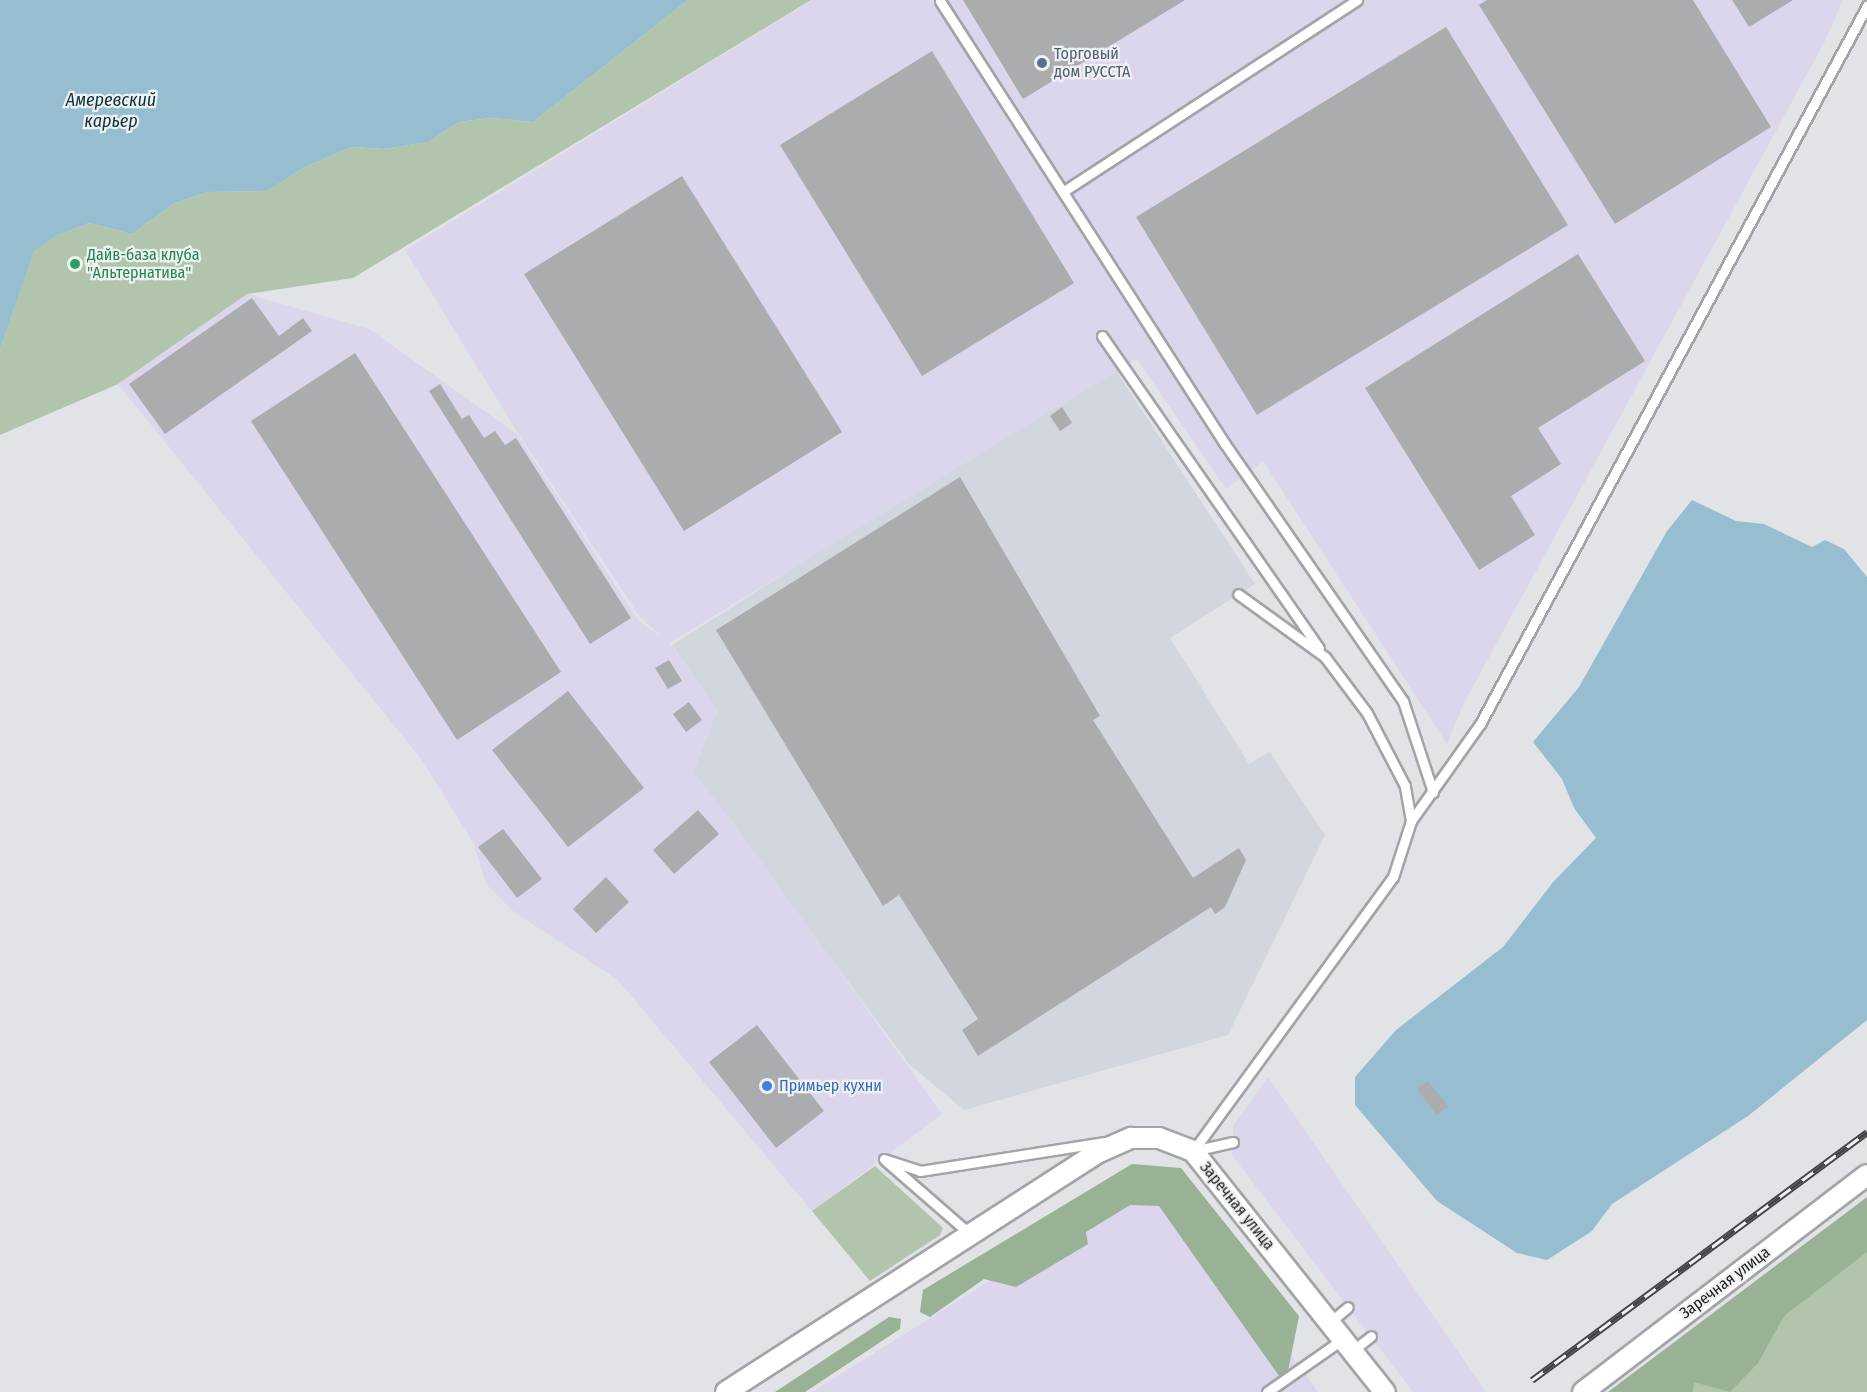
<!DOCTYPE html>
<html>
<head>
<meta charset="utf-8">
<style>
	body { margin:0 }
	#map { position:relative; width:1867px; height:1392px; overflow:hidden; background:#e2e3e6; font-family:"Fira Sans Condensed",sans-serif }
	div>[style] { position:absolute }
	.built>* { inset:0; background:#d1d6df }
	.industrial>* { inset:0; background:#dbd6ec }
	.green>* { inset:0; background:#b0c5ab }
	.forest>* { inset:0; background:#99b194 }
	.water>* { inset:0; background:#96bed0 }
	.building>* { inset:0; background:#abacae }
	.roads { filter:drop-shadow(2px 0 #a3a4a7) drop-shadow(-2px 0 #a3a4a7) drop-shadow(0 2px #a3a4a7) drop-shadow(0 -2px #a3a4a7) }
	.lane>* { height:9px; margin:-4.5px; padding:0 4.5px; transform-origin:4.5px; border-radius:4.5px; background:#fff }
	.street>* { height:20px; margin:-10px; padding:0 10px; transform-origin:10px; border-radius:10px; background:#fff }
	.rail>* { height:7px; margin-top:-3.5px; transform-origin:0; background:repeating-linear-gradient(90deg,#eff1f3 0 14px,#434446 0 28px); box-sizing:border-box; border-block:2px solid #434446 }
	.dots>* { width:16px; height:16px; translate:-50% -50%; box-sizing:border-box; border:3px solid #eff1f3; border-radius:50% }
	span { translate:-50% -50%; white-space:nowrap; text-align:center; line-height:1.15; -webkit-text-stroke:4.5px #eff1f3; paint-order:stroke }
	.service-label { font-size:16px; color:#4e5e75 }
	.left { translate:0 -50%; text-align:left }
	.leisure-label { font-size:16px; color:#27864d }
	.shop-label { font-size:16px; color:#366cbe }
	.street-label { font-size:16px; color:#1b1c1d }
	.water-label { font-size:18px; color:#0c313f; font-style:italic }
</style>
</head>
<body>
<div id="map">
	<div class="built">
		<i style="clip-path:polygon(1113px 366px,1255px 584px,1170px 638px,1249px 764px,1270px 752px,1325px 835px,1228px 1035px,964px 1110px,909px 1064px,693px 772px,717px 711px,672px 645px)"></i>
	</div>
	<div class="industrial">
		<i style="clip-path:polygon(812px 0,1843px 0,1825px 41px,1464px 703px,1447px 744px,1263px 461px,1226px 489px,1137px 359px,670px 643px,717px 711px,693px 772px,733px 822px,942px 1114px,812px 1211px,618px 980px,514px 912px,486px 884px,474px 844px,422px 760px,118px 384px,247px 294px,369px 329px,517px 434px,638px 620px,663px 638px,640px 617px,516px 430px,405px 250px)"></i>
		<i style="clip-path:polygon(1268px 1077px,1486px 1392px,1413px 1392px,1232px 1155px,1233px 1126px)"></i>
		<i style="clip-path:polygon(1131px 1192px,1174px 1192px,1318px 1392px,812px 1392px)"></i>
	</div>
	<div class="green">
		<i style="clip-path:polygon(688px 0,811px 0,353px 278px,247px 294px,118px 384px,0 435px,0 350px,34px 250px,58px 235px,89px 223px,132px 234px,173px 204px,207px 192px,267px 191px,305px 167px,352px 147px,384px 149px,428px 142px,459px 122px,492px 118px,533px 122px)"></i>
		<i style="clip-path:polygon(875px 1166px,943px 1228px,940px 1235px,870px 1281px,812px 1211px)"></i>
		<i style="clip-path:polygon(1867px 1210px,1867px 1392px,1639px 1392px)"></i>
	</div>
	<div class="forest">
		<i style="clip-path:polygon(1132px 1164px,1181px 1168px,1299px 1316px,1288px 1371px,1279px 1376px,1159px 1206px,1130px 1205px,1086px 1232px,1088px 1244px,1016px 1287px,984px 1279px,930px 1317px,920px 1312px,923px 1290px)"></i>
		<i style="clip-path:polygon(1867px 1197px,1867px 1252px,1784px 1316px,1758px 1363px,1730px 1392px,1694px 1382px,1693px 1392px,1608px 1392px)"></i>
		<i style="clip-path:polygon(889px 1317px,901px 1319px,900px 1329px,805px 1392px,775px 1392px)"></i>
	</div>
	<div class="water">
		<i style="clip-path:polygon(0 0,688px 0,533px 122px,492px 118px,459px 122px,428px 142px,384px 149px,352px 147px,305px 167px,267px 191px,207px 192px,173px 204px,132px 234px,89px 223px,58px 235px,34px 251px,0 350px)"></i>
		<i style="clip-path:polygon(1692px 500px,1736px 521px,1764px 524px,1812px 547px,1825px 540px,1844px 549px,1867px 577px,1867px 1020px,1748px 1116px,1612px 1204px,1592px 1231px,1547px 1260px,1517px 1253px,1437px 1201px,1355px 1105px,1355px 1077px,1396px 1030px,1503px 947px,1554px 881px,1596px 838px,1574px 808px,1562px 779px,1533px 742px,1579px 687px,1667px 531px)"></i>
	</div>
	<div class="building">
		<i style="clip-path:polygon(963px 0,1185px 0,1023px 99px)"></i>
		<i style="clip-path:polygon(1487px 0,1693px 0,1771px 127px,1615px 224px,1479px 5px)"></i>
		<i style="clip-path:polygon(1732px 0,1793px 0,1749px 27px)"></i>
		<i style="clip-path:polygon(1446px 27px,1568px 225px,1257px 415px,1136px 217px)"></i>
		<i style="clip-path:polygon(932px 51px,1074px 283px,922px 376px,780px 145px)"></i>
		<i style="clip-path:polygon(682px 176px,842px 432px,684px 531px,524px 274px)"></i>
		<i style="clip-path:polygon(1578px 254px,1645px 361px,1538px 428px,1561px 464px,1511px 496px,1535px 535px,1479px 570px,1365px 388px)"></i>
		<i style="clip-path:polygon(252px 298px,279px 336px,303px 318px,312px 331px,165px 434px,129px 384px)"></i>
		<i style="clip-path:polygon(355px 353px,561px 672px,457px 740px,251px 421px)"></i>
		<i style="clip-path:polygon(440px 384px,462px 419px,469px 415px,484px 438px,495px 431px,505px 445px,516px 438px,631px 618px,590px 644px,429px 391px)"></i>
		<i style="clip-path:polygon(1062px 407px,1072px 423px,1060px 431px,1050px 416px)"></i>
		<i style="clip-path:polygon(960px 477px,1100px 716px,1093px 720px,1193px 878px,1239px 848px,1246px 860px,1225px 907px,1215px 914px,1211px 907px,978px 1056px,962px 1030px,978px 1019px,899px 895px,883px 906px,716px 630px)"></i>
		<i style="clip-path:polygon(669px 660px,682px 681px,668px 689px,655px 668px)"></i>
		<i style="clip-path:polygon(568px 691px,644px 788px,568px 847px,492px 750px)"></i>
		<i style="clip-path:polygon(689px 702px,702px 720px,686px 732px,673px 714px)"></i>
		<i style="clip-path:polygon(698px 810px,719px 834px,674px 874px,653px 850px)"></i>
		<i style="clip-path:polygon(503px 829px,542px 879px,517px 898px,478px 847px)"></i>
		<i style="clip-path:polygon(606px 877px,629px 902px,596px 933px,573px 909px)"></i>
		<i style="clip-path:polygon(757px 1025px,824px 1111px,776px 1148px,709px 1062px)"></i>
		<i style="clip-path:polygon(1428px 1081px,1448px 1106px,1437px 1115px,1417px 1089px)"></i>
	</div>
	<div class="roads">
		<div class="lane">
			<i style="left:940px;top:1px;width:527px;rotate:57.25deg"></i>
			<i style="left:1225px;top:444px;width:313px;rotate:55.3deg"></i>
			<i style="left:1403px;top:701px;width:96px;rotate:71.8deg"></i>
			<i style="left:1064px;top:191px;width:350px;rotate:-33.1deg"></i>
			<i style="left:1102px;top:336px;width:380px;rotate:55.2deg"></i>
			<i style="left:1411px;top:821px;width:119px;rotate:-54.6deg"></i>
			<i style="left:1480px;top:724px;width:816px;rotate:-61.68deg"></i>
			<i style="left:1193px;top:1151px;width:339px;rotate:-53.9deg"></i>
			<i style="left:1393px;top:877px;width:59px;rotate:-72.2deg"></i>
			<i style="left:1411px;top:821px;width:36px;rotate:-100deg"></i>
			<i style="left:1405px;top:786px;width:82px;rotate:-117.5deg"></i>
			<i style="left:1367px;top:713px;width:70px;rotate:-126.9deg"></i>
			<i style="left:1325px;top:657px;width:107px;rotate:-144.1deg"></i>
			<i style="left:1193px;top:1151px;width:41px;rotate:-12.7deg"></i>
			<i style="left:884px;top:1159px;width:38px;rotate:18deg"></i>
			<i style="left:920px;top:1171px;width:187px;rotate:-8.9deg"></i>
			<i style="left:886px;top:1161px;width:111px;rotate:41deg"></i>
			<i style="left:1330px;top:1322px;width:23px;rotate:-40deg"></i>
			<i style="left:1352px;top:1351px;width:24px;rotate:-38deg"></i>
			<i style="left:1267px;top:1392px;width:93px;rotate:-34.9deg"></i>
		</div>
		<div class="street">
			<i style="left:726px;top:1392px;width:444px;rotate:-32.8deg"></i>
			<i style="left:1099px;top:1152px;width:35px;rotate:-24deg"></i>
			<i style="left:1131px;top:1138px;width:28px"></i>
			<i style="left:1159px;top:1138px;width:36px;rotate:21deg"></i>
			<i style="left:1193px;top:1151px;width:308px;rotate:51.5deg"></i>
			<i style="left:1583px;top:1392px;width:357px;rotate:-37.4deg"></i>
		</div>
	</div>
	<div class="rail">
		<i style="left:1532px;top:1380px;width:417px;rotate:-36.5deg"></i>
	</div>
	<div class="dots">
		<i style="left:1042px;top:63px;background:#5c6f8a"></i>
		<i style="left:75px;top:264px;background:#2e9e5b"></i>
		<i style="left:767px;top:1086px;background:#3f7fe0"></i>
	</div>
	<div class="service-label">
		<span class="left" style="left:1054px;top:63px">Торговый<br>дом РУССТА</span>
	</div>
	<div class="leisure-label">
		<span class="left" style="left:87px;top:264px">Дайв-база клуба<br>"Альтернатива"</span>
	</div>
	<div class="shop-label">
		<span class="left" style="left:779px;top:1086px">Примьер кухни</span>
	</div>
	<div class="street-label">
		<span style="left:1237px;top:1206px;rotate:51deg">Заречная улица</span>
		<span style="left:1725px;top:1283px;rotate:-37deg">Заречная улица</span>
	</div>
	<div class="water-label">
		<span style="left:111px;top:111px">Амеревский<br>карьер</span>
	</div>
</div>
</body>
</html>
